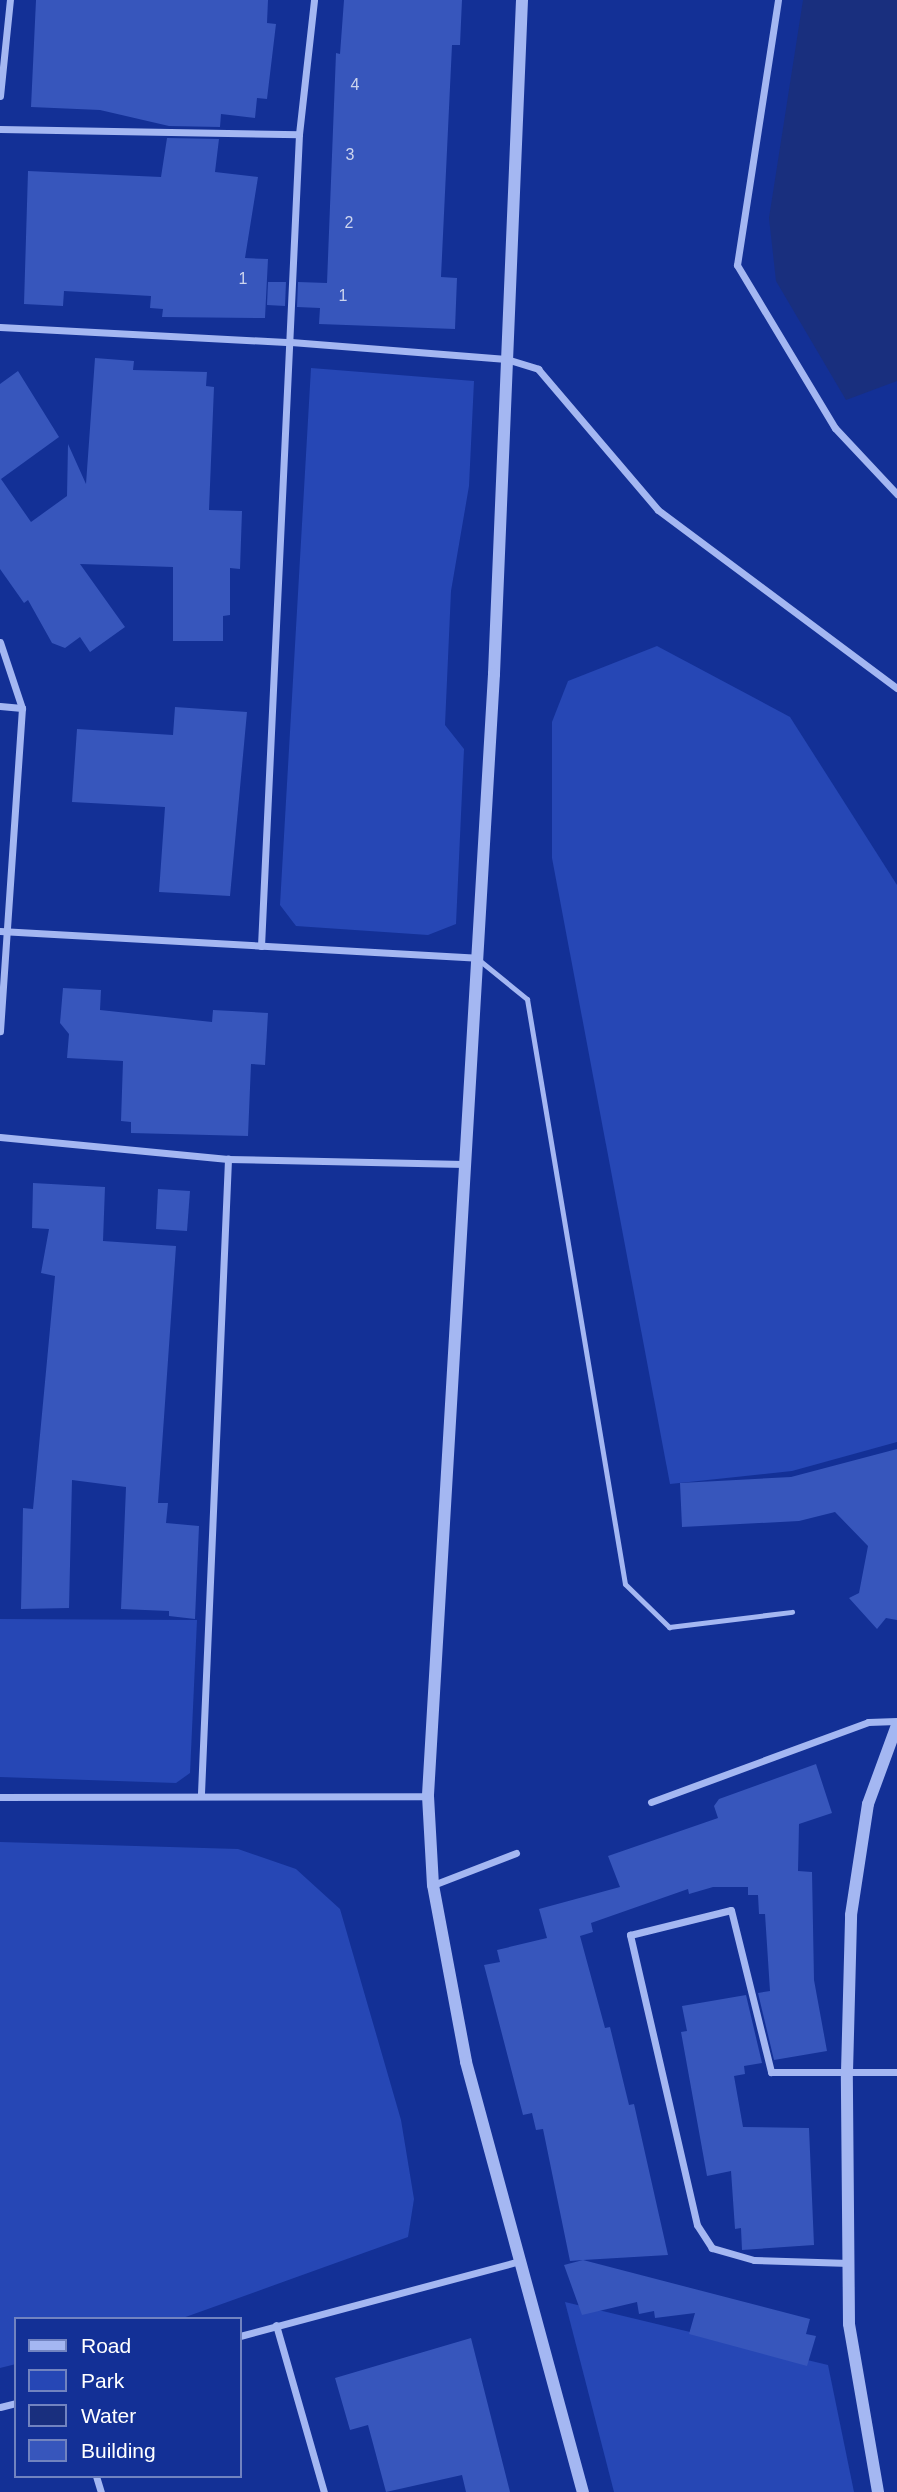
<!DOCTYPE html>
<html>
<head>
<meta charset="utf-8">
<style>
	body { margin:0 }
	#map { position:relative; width:897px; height:2492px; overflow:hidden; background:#133096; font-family:Arial,sans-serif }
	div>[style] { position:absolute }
	.green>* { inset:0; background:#2647b5 }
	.water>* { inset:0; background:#192f7e }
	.building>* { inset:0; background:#3756bc }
	.service>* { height:5px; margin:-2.5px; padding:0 2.5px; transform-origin:2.5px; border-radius:2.5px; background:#a4b7f2 }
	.minor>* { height:7px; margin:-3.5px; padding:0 3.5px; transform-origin:3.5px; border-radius:3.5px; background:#a4b7f2 }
	.tertiary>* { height:12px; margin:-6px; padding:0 6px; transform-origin:6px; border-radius:6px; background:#a4b7f2 }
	span { translate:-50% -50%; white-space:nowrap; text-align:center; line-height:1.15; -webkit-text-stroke:7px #133096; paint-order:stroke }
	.number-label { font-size:16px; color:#cdd5ee }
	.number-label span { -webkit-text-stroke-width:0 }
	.legend { position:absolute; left:14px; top:2317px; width:228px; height:161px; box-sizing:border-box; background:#133096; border:2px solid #7183c0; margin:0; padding:9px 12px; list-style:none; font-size:21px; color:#fff }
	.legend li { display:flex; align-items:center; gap:14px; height:35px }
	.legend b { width:35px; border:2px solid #7183c0 }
</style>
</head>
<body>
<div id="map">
	<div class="green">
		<i style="clip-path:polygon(311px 368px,474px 381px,469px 486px,451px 591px,445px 725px,464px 749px,456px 924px,428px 935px,296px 926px,280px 905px)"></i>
		<i style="clip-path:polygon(657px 646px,790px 717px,897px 885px,897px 1442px,792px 1471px,670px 1484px,552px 858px,552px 722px,568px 681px)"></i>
		<i style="clip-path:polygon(0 1619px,197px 1620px,190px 1773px,176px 1783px,0 1777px)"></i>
		<i style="clip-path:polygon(0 1842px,238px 1849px,296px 1869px,340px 1909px,401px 2120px,414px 2199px,408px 2237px,180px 2319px,16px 2319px,16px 2364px,0 2368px)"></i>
		<i style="clip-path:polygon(565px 2302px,828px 2365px,854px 2492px,614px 2492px)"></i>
	</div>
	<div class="water">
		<i style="clip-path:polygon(803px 0,897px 0,897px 381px,846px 400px,776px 281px,769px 218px)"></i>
	</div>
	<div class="building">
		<i style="clip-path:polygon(36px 0,268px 0,267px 23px,276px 24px,267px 99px,257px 98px,255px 118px,221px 114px,220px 127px,169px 126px,100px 110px,31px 107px)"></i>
		<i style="clip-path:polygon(344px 0,462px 0,460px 45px,452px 45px,441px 277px,457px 278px,455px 329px,319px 324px,320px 308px,297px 307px,298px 282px,327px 283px,336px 53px,340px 54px)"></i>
		<i style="clip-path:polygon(167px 138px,219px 139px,215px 172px,258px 177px,245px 258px,268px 259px,265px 318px,162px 317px,163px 309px,150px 308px,151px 296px,64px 291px,63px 306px,24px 304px,28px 171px,161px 177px)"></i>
		<i style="clip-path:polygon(268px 282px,286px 282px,285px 306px,267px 305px)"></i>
		<i style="clip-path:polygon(95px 358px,134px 361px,133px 370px,207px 372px,206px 386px,214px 387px,209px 510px,242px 511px,240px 569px,230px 568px,230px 615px,223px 616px,223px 641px,173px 641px,173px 567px,80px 564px,125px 627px,90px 652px,80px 637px,65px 648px,52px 643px,28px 600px,24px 603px,0 569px,0 384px,18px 371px,59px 437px,1px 479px,31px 522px,67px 496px,68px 444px,86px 484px)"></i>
		<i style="clip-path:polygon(175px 707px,247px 712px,230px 896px,159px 892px,165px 807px,72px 802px,77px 729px,173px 735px)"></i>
		<i style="clip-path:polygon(63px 988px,101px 990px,100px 1010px,212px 1022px,213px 1010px,268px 1013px,265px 1065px,251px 1064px,248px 1136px,131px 1133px,131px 1122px,121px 1121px,123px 1061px,67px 1058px,69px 1034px,60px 1023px)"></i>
		<i style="clip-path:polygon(33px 1183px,105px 1187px,103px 1241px,176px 1246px,158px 1503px,168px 1503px,166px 1523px,199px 1526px,195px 1619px,169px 1616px,169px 1611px,121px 1609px,126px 1487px,72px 1480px,69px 1608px,21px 1609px,23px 1508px,33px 1509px,55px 1276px,41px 1273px,49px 1229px,32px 1228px)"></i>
		<i style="clip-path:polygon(158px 1189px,190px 1191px,187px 1231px,156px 1229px)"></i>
		<i style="clip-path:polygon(897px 1449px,897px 1620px,886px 1618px,877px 1629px,849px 1598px,859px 1593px,868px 1546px,835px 1512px,799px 1521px,682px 1527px,680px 1483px,791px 1477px)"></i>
		<i style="clip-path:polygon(816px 1764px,832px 1813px,799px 1824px,798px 1871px,812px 1872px,814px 1980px,827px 2051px,774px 2060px,758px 1993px,770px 1991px,765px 1914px,759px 1914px,758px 1895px,748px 1895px,748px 1887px,713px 1887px,689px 1894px,688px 1889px,591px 1923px,593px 1932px,580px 1936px,605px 2028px,610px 2027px,629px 2105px,634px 2104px,668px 2255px,583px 2260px,810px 2319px,806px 2334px,816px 2336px,807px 2366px,689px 2334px,695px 2313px,655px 2318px,654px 2311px,639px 2314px,637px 2302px,582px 2315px,564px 2265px,583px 2260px,570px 2261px,543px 2129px,536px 2130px,532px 2113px,523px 2115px,484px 1965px,500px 1962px,497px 1950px,547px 1938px,539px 1909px,620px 1887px,608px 1856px,718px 1818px,714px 1806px,719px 1799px)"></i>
		<i style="clip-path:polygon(746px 1995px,762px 2063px,744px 2066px,745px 2074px,734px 2076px,743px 2127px,809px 2128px,814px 2245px,742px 2250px,741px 2228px,735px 2229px,731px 2171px,707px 2176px,681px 2032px,687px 2031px,682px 2006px)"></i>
		<i style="clip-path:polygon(471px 2338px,510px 2492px,466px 2492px,462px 2475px,386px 2492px,368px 2425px,350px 2430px,335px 2378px)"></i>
	</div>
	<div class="service">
		<i style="left:479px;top:960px;width:62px;rotate:39.1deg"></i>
		<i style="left:527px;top:999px;width:593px;rotate:80.49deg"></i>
		<i style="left:625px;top:1584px;width:62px;rotate:44.3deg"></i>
		<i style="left:669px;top:1627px;width:124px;rotate:-7deg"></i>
	</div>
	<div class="minor">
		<i style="left:778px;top:0;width:268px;rotate:98.8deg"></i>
		<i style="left:737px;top:265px;width:190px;rotate:59deg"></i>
		<i style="left:835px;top:428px;width:91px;rotate:46.8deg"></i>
		<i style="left:0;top:96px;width:97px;rotate:-84.1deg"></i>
		<i style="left:0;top:129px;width:299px;rotate:1deg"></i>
		<i style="left:0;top:327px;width:291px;rotate:3deg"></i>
		<i style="left:291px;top:342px;width:216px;rotate:4.5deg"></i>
		<i style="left:506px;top:359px;width:34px;rotate:17deg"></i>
		<i style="left:538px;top:369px;width:185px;rotate:49.6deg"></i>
		<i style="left:658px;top:510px;width:298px;rotate:36.7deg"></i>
		<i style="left:0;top:642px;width:70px;rotate:71.6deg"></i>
		<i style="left:22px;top:708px;width:324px;rotate:93.9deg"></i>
		<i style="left:0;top:706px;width:22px;rotate:5deg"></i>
		<i style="left:0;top:931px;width:478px;rotate:3.2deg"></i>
		<i style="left:261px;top:946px;width:813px;rotate:-87.32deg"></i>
		<i style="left:299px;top:134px;width:135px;rotate:-83.6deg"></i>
		<i style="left:0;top:1137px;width:229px;rotate:5.5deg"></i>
		<i style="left:228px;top:1159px;width:236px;rotate:1.2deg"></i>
		<i style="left:201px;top:1793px;width:635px;rotate:-87.56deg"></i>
		<i style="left:0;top:1797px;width:428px;rotate:-0.1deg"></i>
		<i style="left:651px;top:1802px;width:231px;rotate:-20.2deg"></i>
		<i style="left:868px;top:1722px;width:29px;rotate:-2deg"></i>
		<i style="left:433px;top:1885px;width:89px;rotate:-21.1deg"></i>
		<i style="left:849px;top:2263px;width:95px;rotate:-178.2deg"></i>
		<i style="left:754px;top:2260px;width:44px;rotate:-164.1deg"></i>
		<i style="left:712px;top:2248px;width:27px;rotate:-123deg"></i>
		<i style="left:697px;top:2225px;width:298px;rotate:-103deg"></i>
		<i style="left:630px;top:1935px;width:104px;rotate:-13.9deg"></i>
		<i style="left:731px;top:1910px;width:167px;rotate:76.1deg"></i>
		<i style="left:771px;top:2072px;width:126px"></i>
		<i style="left:276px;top:2325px;width:174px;rotate:74deg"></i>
		<i style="left:240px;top:2336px;width:289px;rotate:-15deg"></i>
		<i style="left:0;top:2407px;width:16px;rotate:-14deg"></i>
		<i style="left:96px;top:2476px;width:17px;rotate:73deg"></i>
	</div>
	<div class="tertiary">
		<i style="left:522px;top:0;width:675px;rotate:92.38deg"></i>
		<i style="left:494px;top:674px;width:1124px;rotate:93.37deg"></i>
		<i style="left:428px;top:1796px;width:89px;rotate:86.8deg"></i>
		<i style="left:433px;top:1885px;width:180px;rotate:79.4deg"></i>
		<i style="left:466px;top:2062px;width:446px;rotate:74.8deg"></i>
		<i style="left:878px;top:2492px;width:170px;rotate:-99.8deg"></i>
		<i style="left:849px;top:2324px;width:252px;rotate:-90.5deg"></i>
		<i style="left:847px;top:2072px;width:157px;rotate:-88.5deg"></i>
		<i style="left:851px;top:1915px;width:112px;rotate:-81.3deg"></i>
		<i style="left:868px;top:1804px;width:84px;rotate:-69.8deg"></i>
	</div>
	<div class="number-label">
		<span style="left:355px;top:85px">4</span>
		<span style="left:350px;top:155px">3</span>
		<span style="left:349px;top:223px">2</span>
		<span style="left:243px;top:279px">1</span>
		<span style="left:343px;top:296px">1</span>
	</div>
	<ul class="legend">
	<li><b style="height:9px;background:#a4b7f2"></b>Road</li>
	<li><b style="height:19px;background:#2647b5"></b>Park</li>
	<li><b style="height:19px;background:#192f7e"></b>Water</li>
	<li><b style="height:19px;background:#3756bc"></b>Building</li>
	</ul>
</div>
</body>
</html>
